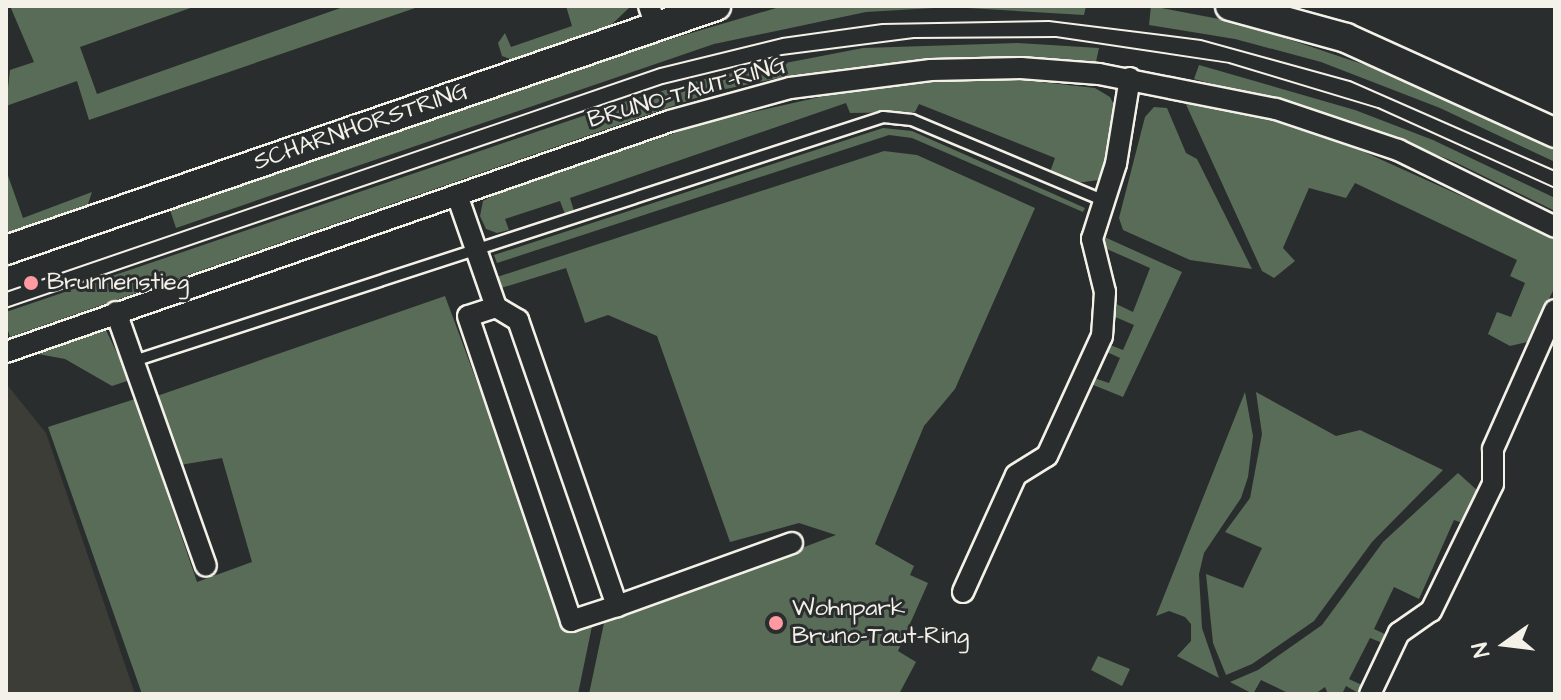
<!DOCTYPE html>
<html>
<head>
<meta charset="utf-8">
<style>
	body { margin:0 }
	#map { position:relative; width:1561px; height:700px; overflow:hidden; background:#2a2d2e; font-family:"Architects Daughter",sans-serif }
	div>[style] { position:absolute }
	.built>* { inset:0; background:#3d3d38 }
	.green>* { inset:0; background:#586c57 }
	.roads { filter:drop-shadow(2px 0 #f4f1e8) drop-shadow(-2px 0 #f4f1e8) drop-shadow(0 2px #f4f1e8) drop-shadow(0 -2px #f4f1e8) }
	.lane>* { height:10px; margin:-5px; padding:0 5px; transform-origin:5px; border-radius:5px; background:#2a2d2e }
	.street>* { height:20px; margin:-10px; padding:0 10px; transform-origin:10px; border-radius:10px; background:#2a2d2e }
	.secondary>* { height:28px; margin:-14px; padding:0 14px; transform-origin:14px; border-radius:14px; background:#2a2d2e }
	.tram>* { height:2px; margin:-1px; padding:0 1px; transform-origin:1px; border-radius:1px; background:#f4f1e8 }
	.dots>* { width:22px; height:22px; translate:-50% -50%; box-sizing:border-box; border:4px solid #2a2d2e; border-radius:50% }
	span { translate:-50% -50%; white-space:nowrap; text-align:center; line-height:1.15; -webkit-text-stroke:6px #2a2d2e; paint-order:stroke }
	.street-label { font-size:24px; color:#f4f1e8 }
	.poi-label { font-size:24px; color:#f4f1e8 }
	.left { translate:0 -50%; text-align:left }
	.frame { position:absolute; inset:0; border:8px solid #f4f1e8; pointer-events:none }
	.north { position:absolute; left:1465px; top:604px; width:80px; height:80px; -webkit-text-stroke:6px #2a2d2e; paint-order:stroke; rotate:256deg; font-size:22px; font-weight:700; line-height:32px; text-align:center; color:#f4f1e8 }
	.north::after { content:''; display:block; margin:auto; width:28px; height:36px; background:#f4f1e8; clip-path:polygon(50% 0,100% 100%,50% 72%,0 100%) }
</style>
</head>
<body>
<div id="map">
	<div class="built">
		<i style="clip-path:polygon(8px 386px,46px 433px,135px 694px,6px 694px)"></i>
	</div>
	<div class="green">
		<i style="clip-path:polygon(10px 6px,196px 6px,80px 47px,97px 94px,346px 6px,421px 6px,89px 120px,77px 81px,6px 106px,10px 70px,34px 62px)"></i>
		<i style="clip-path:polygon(566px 6px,631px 6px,609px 27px,513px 60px,502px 56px,498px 43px,505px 33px,511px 47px,572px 26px)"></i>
		<i style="clip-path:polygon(783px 6px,1086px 6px,1084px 15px,951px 7px,866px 12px,714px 44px,176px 228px,170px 210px,600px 60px)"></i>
		<i style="clip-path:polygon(1151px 6px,1240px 23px,1389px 73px,1555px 147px,1555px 162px,1440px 108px,1321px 62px,1235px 39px,1149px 25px)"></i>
		<i style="clip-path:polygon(1018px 43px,1099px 48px,1096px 62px,925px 60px,793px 75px,716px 91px,10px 337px,6px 324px,6px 312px,633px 99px,712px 77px,863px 48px)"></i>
		<i style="clip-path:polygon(1199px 65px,1355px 110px,1433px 140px,1555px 198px,1555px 211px,1455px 162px,1349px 120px,1194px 79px)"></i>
		<i style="clip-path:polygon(1013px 79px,1095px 88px,1110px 97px,1116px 109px,1108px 163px,1099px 180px,1076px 183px,1050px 172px,1055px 158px,919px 104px,915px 112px,850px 113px,846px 103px,570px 198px,574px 211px,565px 214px,560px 201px,505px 219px,509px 230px,497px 233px,486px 229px,480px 216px,483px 201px,497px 193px,704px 123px,851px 90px,929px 80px)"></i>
		<i style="clip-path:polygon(1184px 100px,1300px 123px,1555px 238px,1555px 287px,1527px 342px,1510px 346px,1488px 334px,1497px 312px,1511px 317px,1525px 283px,1510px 276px,1517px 260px,1355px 183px,1346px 198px,1309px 188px,1283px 248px,1295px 261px,1274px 278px,1262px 271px)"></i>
		<i style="clip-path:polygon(1154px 107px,1167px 108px,1186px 153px,1197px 159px,1252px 269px,1190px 260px,1123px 230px,1119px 218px,1145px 117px)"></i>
		<i style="clip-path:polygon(883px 128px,912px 131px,1085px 208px,1083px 212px,912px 138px,889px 135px,497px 263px,494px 255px)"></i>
		<i style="clip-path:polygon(884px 151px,917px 155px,1035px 208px,955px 389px,924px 426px,875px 544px,914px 566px,910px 575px,928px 583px,898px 651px,916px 662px,899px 694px,589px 694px,604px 623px,836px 535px,799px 523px,730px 542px,657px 336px,608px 315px,585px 323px,566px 268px,498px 289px,494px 278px)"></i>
		<i style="clip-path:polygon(6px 170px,23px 218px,92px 192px,87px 207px,6px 236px)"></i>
		<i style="clip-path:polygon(1100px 235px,1182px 272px,1123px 397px,1091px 384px,1094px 378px,1109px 383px,1120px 358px,1107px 352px,1110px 345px,1123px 350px,1134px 325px,1113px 316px,1112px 302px,1133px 312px,1150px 268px,1100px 246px)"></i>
		<i style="clip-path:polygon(445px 296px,570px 633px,592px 626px,578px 694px,142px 694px,48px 427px,135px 399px,197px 582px,252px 562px,222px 458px,180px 465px,157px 396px)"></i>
		<i style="clip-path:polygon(105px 328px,130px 380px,112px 386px,65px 359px,38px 354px)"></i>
		<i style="clip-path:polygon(1245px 392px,1253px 436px,1248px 477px,1241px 498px,1204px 553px,1199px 574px,1202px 628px,1219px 678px,1177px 656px,1191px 641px,1191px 624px,1185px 617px,1169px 611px,1156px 616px)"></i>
		<i style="clip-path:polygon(1256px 392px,1336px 436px,1360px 430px,1443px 470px,1372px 542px,1314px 621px,1252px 664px,1226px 675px,1213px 643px,1206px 574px,1243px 588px,1262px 548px,1225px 532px,1250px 498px,1262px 434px)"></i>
		<i style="clip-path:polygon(1458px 473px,1478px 491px,1465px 524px,1454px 520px,1419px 599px,1394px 587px,1374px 629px,1389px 636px,1385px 644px,1370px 638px,1349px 679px,1364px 686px,1360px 694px,1346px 686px,1342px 694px,1328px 694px,1325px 687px,1315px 694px,1290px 694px,1261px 680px,1253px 694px,1230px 682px,1258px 670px,1322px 625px,1383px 542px)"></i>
		<i style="clip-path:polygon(1098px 656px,1130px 669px,1122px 686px,1091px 670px)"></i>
	</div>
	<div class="roads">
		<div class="lane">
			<i style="left:134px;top:361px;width:788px;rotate:-18.04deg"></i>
			<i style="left:883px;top:117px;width:29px;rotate:6deg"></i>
			<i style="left:912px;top:120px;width:209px;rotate:22.8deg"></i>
		</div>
		<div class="street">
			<i style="left:649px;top:6px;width:21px;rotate:71deg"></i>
			<i style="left:457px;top:195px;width:119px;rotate:70.8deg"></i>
			<i style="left:496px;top:307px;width:26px;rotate:31deg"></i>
			<i style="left:518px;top:320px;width:303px;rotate:70.9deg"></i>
			<i style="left:617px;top:606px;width:186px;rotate:-19.8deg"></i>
			<i style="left:496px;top:307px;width:29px;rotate:162deg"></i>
			<i style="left:468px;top:316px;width:322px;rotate:71.3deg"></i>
			<i style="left:571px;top:621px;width:48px;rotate:-18.1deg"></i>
			<i style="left:116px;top:312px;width:269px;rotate:70.5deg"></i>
			<i style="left:6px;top:352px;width:703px;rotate:-19.18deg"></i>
			<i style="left:670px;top:121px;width:124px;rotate:-15.4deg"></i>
			<i style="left:790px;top:88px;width:142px;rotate:-7.3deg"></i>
			<i style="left:931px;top:70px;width:90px;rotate:-1.3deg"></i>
			<i style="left:1021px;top:68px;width:78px;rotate:4.4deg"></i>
			<i style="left:1099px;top:74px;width:180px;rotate:11.2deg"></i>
			<i style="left:1276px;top:109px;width:129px;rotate:18.6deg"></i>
			<i style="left:1398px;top:150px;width:175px;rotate:26.1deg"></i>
			<i style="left:963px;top:592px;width:128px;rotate:-65.6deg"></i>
			<i style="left:1016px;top:475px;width:36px;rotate:-32deg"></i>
			<i style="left:1047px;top:456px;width:132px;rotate:-65.4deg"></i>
			<i style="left:1102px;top:336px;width:44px;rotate:-86.1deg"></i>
			<i style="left:1105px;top:292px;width:55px;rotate:-103.8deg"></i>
			<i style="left:1092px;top:239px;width:79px;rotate:-72.3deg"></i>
			<i style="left:1116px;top:164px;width:87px;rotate:-80.8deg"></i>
			<i style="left:1370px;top:694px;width:68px;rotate:-64.6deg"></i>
			<i style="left:1399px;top:633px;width:39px;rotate:-35deg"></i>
			<i style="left:1431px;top:611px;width:141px;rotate:-64deg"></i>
			<i style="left:1493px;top:484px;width:35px;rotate:-90deg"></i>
			<i style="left:1493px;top:449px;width:152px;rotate:-66deg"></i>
		</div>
		<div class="secondary">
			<i style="left:1230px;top:6px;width:120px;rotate:15.4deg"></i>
			<i style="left:1346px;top:38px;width:230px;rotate:24.4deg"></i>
			<i style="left:6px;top:250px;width:751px;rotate:-18.97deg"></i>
		</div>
	</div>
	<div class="tram">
		<i style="left:6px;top:292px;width:691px;rotate:-18.91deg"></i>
		<i style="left:660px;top:68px;width:126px;rotate:-13.8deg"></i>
		<i style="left:782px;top:38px;width:101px;rotate:-8deg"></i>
		<i style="left:882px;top:24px;width:167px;rotate:-1deg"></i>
		<i style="left:1049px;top:21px;width:153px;rotate:7.1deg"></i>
		<i style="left:1201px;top:40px;width:155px;rotate:15.4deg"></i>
		<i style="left:1350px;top:81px;width:224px;rotate:23.7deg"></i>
		<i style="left:6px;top:308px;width:694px;rotate:-18.83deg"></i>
		<i style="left:663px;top:84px;width:122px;rotate:-13.7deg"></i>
		<i style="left:782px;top:55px;width:133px;rotate:-7.3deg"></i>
		<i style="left:914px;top:38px;width:142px;rotate:-0.4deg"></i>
		<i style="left:1056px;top:37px;width:175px;rotate:8.5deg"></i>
		<i style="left:1229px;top:63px;width:156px;rotate:16.8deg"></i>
		<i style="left:1378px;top:108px;width:194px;rotate:24.3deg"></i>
	</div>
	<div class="dots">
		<i style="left:31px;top:283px;background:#ff9aa2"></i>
		<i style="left:776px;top:623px;background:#ff9aa2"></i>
	</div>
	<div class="street-label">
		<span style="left:687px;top:93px;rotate:-16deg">BRUNO-TAUT-RING</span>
		<span style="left:361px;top:127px;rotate:-19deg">SCHARNHORSTRING</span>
	</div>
	<div class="poi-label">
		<span class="left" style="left:47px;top:283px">Brunnenstieg</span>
		<span class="left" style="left:792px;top:623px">Wohnpark<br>Bruno-Taut-Ring</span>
	</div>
	<div class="frame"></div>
	<div class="north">N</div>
</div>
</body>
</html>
